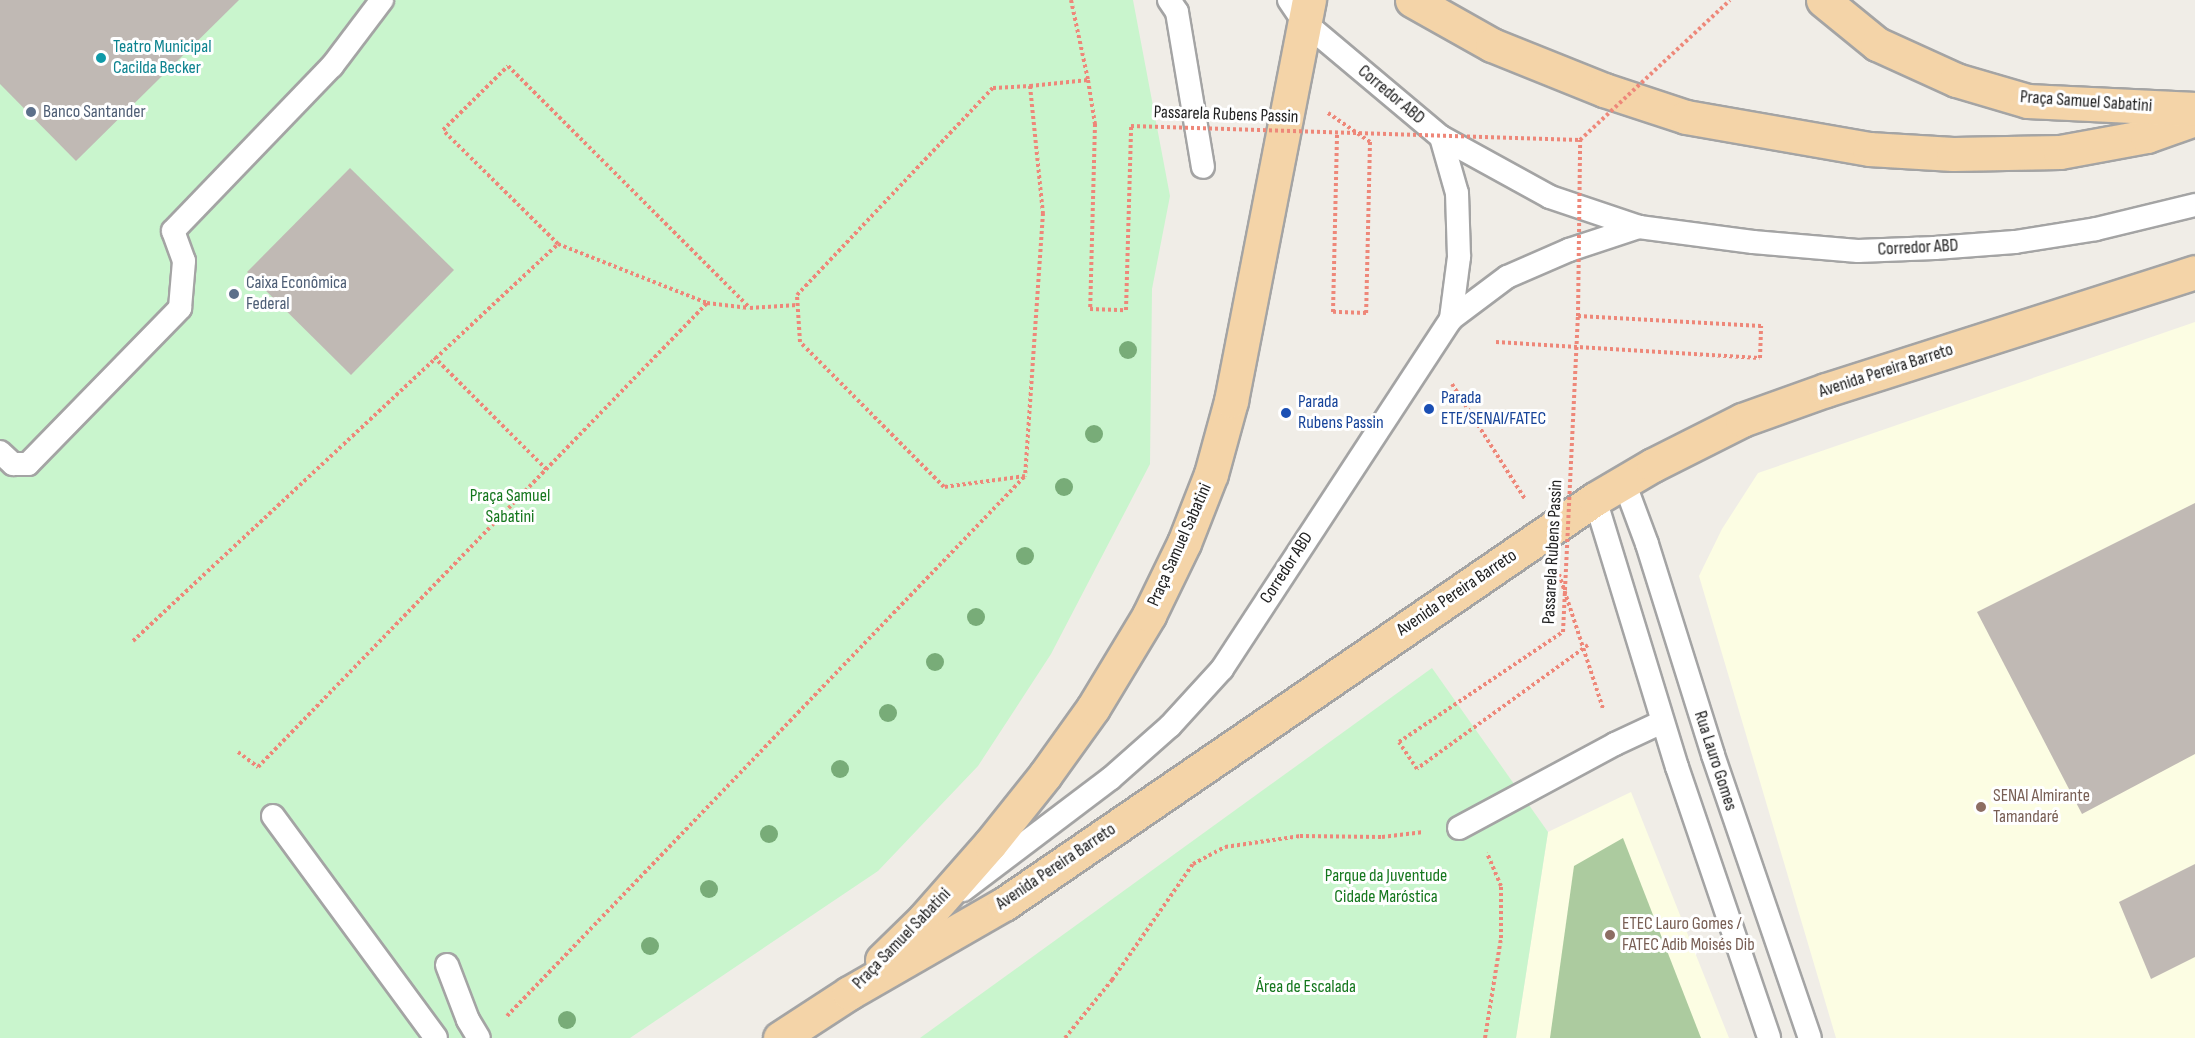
<!DOCTYPE html>
<html>
<head>
<meta charset="utf-8">
<style>
	body { margin:0 }
	#map { position:relative; width:2195px; height:1038px; overflow:hidden; background:#f0ede7; font-family:"Sofia Sans Condensed",sans-serif }
	div>[style] { position:absolute }
	.education>* { inset:0; background:#fcfde3 }
	.forest>* { inset:0; background:#accb9f }
	.park>* { inset:0; background:#c9f5cd }
	.building>* { inset:0; background:#c0b9b4 }
	.path>* { height:4px; margin-top:-2px; transform-origin:0; background:repeating-linear-gradient(90deg,#ee8779 0 3px,transparent 0 6px) }
	.roads { filter:drop-shadow(2px 0 #a4a4a4) drop-shadow(-2px 0 #a4a4a4) drop-shadow(0 2px #a4a4a4) drop-shadow(0 -2px #a4a4a4) }
	.lane>* { height:22px; margin:-11px; padding:0 11px; transform-origin:11px; border-radius:11px; background:#fff }
	.primary>* { height:33px; margin:-16.5px; padding:0 16.5px; transform-origin:16.5px; border-radius:16.5px; background:#f4d4a8 }
	.path-bridge>* { height:4px; margin-top:-2px; transform-origin:0; background:repeating-linear-gradient(90deg,#ee8779 0 3px,transparent 0 6px) }
	.trees>* { width:18px; height:18px; margin:-9px; border-radius:50%; background:#78ac78 }
	.dots>* { width:16px; height:16px; translate:-50% -50%; box-sizing:border-box; border:3px solid #fff; border-radius:50% }
	span { translate:-50% -50%; white-space:nowrap; text-align:center; line-height:1.15; -webkit-text-stroke:6px #fff; paint-order:stroke }
	.culture-label { font-size:18px; color:#0d838f }
	.left { translate:0 -50%; text-align:left }
	.street-label { font-size:18px; color:#202020 }
	.service-label { font-size:18px; color:#4e5e75 }
	.transit-label { font-size:18px; color:#164399 }
	.park-label { font-size:18px; color:#15771e }
	.education-label { font-size:18px; color:#785e54 }
</style>
</head>
<body>
<div id="map">
	<div class="education">
		<i style="clip-path:polygon(2195px 322px,2195px 1038px,1836px 1038px,1699px 576px,1722px 529px,1758px 473px)"></i>
		<i style="clip-path:polygon(1631px 792px,1729px 1038px,1516px 1038px,1548px 832px)"></i>
	</div>
	<div class="forest">
		<i style="clip-path:polygon(1623px 838px,1701px 1038px,1550px 1038px,1574px 866px)"></i>
	</div>
	<div class="park">
		<i style="clip-path:polygon(0 0,1133px 0,1170px 196px,1152px 289px,1150px 464px,1051px 654px,978px 766px,878px 871px,630px 1038px,0 1038px)"></i>
		<i style="clip-path:polygon(1432px 668px,1548px 832px,1516px 1038px,920px 1038px)"></i>
	</div>
	<div class="building">
		<i style="clip-path:polygon(0 0,239px 0,76px 161px,0 84px)"></i>
		<i style="clip-path:polygon(350px 168px,454px 270px,351px 375px,247px 272px)"></i>
		<i style="clip-path:polygon(2195px 503px,2195px 754px,2082px 814px,1977px 612px)"></i>
		<i style="clip-path:polygon(2195px 864px,2195px 957px,2151px 979px,2119px 902px)"></i>
	</div>
	<div class="path">
		<i style="left:1071px;top:0;width:82px;rotate:78deg"></i>
		<i style="left:1030px;top:86px;width:128px;rotate:84.2deg"></i>
		<i style="left:1043px;top:213px;width:264px;rotate:93.9deg"></i>
		<i style="left:1025px;top:476px;width:82px;rotate:172.3deg"></i>
		<i style="left:944px;top:487px;width:204px;rotate:-134.8deg"></i>
		<i style="left:800px;top:342px;width:47px;rotate:-93.7deg"></i>
		<i style="left:797px;top:295px;width:285px;rotate:-46.6deg"></i>
		<i style="left:993px;top:88px;width:37px;rotate:-3deg"></i>
		<i style="left:1030px;top:86px;width:58px;rotate:-5.9deg"></i>
		<i style="left:1088px;top:80px;width:45px;rotate:81deg"></i>
		<i style="left:1328px;top:113px;width:51px;rotate:34.6deg"></i>
		<i style="left:1370px;top:142px;width:171px;rotate:91.3deg"></i>
		<i style="left:1366px;top:313px;width:33px;rotate:-178deg"></i>
		<i style="left:1333px;top:312px;width:179px;rotate:-88.7deg"></i>
		<i style="left:558px;top:244px;width:160px;rotate:21.6deg"></i>
		<i style="left:1496px;top:342px;width:264px;rotate:3.5deg"></i>
		<i style="left:1760px;top:358px;width:32px;rotate:-88deg"></i>
		<i style="left:1761px;top:326px;width:183px;rotate:-176.9deg"></i>
		<i style="left:434px;top:357px;width:160px;rotate:45deg"></i>
		<i style="left:1452px;top:384px;width:136px;rotate:57.6deg"></i>
		<i style="left:1559px;top:574px;width:142px;rotate:71.9deg"></i>
		<i style="left:133px;top:641px;width:582px;rotate:-43.05deg"></i>
		<i style="left:558px;top:244px;width:162px;rotate:-135.3deg"></i>
		<i style="left:443px;top:130px;width:91px;rotate:-44.6deg"></i>
		<i style="left:508px;top:66px;width:342px;rotate:45deg"></i>
		<i style="left:750px;top:308px;width:47px;rotate:-3.7deg"></i>
		<i style="left:238px;top:752px;width:25px;rotate:37deg"></i>
		<i style="left:258px;top:767px;width:646px;rotate:-45.94deg"></i>
		<i style="left:707px;top:303px;width:42px;rotate:6.8deg"></i>
		<i style="left:507px;top:1016px;width:748px;rotate:-46.19deg"></i>
		<i style="left:1065px;top:1038px;width:75px;rotate:-51deg"></i>
		<i style="left:1112px;top:980px;width:141px;rotate:-55.1deg"></i>
		<i style="left:1193px;top:864px;width:36px;rotate:-28deg"></i>
		<i style="left:1225px;top:847px;width:76px;rotate:-8.3deg"></i>
		<i style="left:1300px;top:836px;width:82px;rotate:0.7deg"></i>
		<i style="left:1382px;top:837px;width:42px;rotate:-6.8deg"></i>
		<i style="left:1485px;top:1038px;width:101px;rotate:-80.9deg"></i>
		<i style="left:1501px;top:938px;width:52px;rotate:-90deg"></i>
		<i style="left:1501px;top:886px;width:36px;rotate:-113deg"></i>
	</div>
	<div class="roads">
		<div class="lane">
			<i style="left:1169px;top:0;width:14px;rotate:56deg"></i>
			<i style="left:1177px;top:12px;width:157px;rotate:80.5deg"></i>
			<i style="left:1289px;top:0;width:27px;rotate:56deg"></i>
			<i style="left:1304px;top:22px;width:179px;rotate:40deg"></i>
			<i style="left:1441px;top:137px;width:124px;rotate:28.8deg"></i>
			<i style="left:1550px;top:197px;width:94px;rotate:18.6deg"></i>
			<i style="left:1639px;top:227px;width:115px;rotate:7.5deg"></i>
			<i style="left:1753px;top:242px;width:105px;rotate:4.9deg"></i>
			<i style="left:1858px;top:251px;width:77px;rotate:-2.2deg"></i>
			<i style="left:1935px;top:248px;width:80px;rotate:-4.3deg"></i>
			<i style="left:2015px;top:242px;width:82px;rotate:-9.1deg"></i>
			<i style="left:2096px;top:229px;width:102px;rotate:-13.6deg"></i>
			<i style="left:1441px;top:137px;width:58px;rotate:74.1deg"></i>
			<i style="left:1457px;top:193px;width:64px;rotate:88.2deg"></i>
			<i style="left:1459px;top:257px;width:63px;rotate:97.4deg"></i>
			<i style="left:0;top:452px;width:18px;rotate:43deg"></i>
			<i style="left:13px;top:464px;width:15px"></i>
			<i style="left:28px;top:464px;width:218px;rotate:-45.7deg"></i>
			<i style="left:180px;top:308px;width:47px;rotate:-85.1deg"></i>
			<i style="left:184px;top:261px;width:32px;rotate:-110deg"></i>
			<i style="left:173px;top:231px;width:229px;rotate:-46.1deg"></i>
			<i style="left:332px;top:66px;width:83px;rotate:-52.9deg"></i>
			<i style="left:1624px;top:482px;width:66px;rotate:69.6deg"></i>
			<i style="left:1647px;top:544px;width:221px;rotate:72.6deg"></i>
			<i style="left:1713px;top:755px;width:299px;rotate:71.1deg"></i>
			<i style="left:1595px;top:499px;width:280px;rotate:73deg"></i>
			<i style="left:1677px;top:767px;width:286px;rotate:71.2deg"></i>
			<i style="left:273px;top:816px;width:275px;rotate:53.7deg"></i>
			<i style="left:1459px;top:828px;width:177px;rotate:-28.3deg"></i>
			<i style="left:1615px;top:744px;width:52px;rotate:-25.1deg"></i>
			<i style="left:963px;top:890px;width:184px;rotate:-37.1deg"></i>
			<i style="left:1110px;top:779px;width:80px;rotate:-41.5deg"></i>
			<i style="left:1170px;top:726px;width:77px;rotate:-47.6deg"></i>
			<i style="left:1222px;top:669px;width:418px;rotate:-56.8deg"></i>
			<i style="left:1451px;top:319px;width:70px;rotate:-36.9deg"></i>
			<i style="left:1507px;top:277px;width:68px;rotate:-23.5deg"></i>
			<i style="left:1569px;top:250px;width:74px;rotate:-18.2deg"></i>
			<i style="left:447px;top:965px;width:59px;rotate:69.1deg"></i>
			<i style="left:468px;top:1020px;width:21px;rotate:59deg"></i>
		</div>
		<div class="primary">
			<i style="left:1412px;top:0;width:92px;rotate:29.4deg"></i>
			<i style="left:1492px;top:45px;width:121px;rotate:21.9deg"></i>
			<i style="left:1604px;top:90px;width:86px;rotate:18.2deg"></i>
			<i style="left:1686px;top:117px;width:186px;rotate:9.9deg"></i>
			<i style="left:1869px;top:149px;width:84px;rotate:3.4deg"></i>
			<i style="left:1953px;top:154px;width:107px;rotate:-1.1deg"></i>
			<i style="left:2060px;top:152px;width:88px;rotate:-10.4deg"></i>
			<i style="left:2147px;top:136px;width:51px;rotate:-19.5deg"></i>
			<i style="left:1823px;top:0;width:70px;rotate:39.2deg"></i>
			<i style="left:1877px;top:44px;width:87px;rotate:24.5deg"></i>
			<i style="left:1956px;top:80px;width:75px;rotate:16.3deg"></i>
			<i style="left:2028px;top:101px;width:167px;rotate:2.7deg"></i>
			<i style="left:882px;top:960px;width:59px;rotate:-44.3deg"></i>
			<i style="left:924px;top:919px;width:100px;rotate:-48.7deg"></i>
			<i style="left:990px;top:844px;width:88px;rotate:-51.4deg"></i>
			<i style="left:1045px;top:775px;width:82px;rotate:-54.4deg"></i>
			<i style="left:1093px;top:708px;width:109px;rotate:-58.9deg"></i>
			<i style="left:1149px;top:615px;width:80px;rotate:-64.1deg"></i>
			<i style="left:1184px;top:543px;width:74px;rotate:-68.6deg"></i>
			<i style="left:1211px;top:474px;width:76px;rotate:-74.7deg"></i>
			<i style="left:1231px;top:401px;width:409px;rotate:-79deg"></i>
			<i style="left:780px;top:1038px;width:82px;rotate:-33.1deg"></i>
			<i style="left:849px;top:993px;width:179px;rotate:-29.9deg"></i>
			<i style="left:1004px;top:904px;width:716px;rotate:-34.42deg"></i>
			<i style="left:1595px;top:499px;width:67px;rotate:-30.4deg"></i>
			<i style="left:1653px;top:465px;width:100px;rotate:-26.8deg"></i>
			<i style="left:1742px;top:420px;width:89px;rotate:-19.7deg"></i>
			<i style="left:1826px;top:390px;width:387px;rotate:-17.7deg"></i>
		</div>
	</div>
	<div class="path-bridge">
		<i style="left:1095px;top:124px;width:185px;rotate:91.5deg"></i>
		<i style="left:1090px;top:309px;width:36px;rotate:2deg"></i>
		<i style="left:1126px;top:310px;width:184px;rotate:-88.4deg"></i>
		<i style="left:1131px;top:126px;width:449px;rotate:1.8deg"></i>
		<i style="left:1588px;top:645px;width:211px;rotate:144.1deg"></i>
		<i style="left:1417px;top:769px;width:32px;rotate:-124deg"></i>
		<i style="left:1399px;top:742px;width:197px;rotate:-33.9deg"></i>
		<i style="left:1563px;top:632px;width:316px;rotate:-87.3deg"></i>
		<i style="left:1578px;top:316px;width:176px;rotate:-89.3deg"></i>
		<i style="left:1580px;top:140px;width:205px;rotate:-43deg"></i>
	</div>
	<div class="trees">
		<i style="left:1128px;top:350px"></i>
		<i style="left:1094px;top:434px"></i>
		<i style="left:1064px;top:487px"></i>
		<i style="left:1025px;top:556px"></i>
		<i style="left:976px;top:617px"></i>
		<i style="left:935px;top:662px"></i>
		<i style="left:888px;top:713px"></i>
		<i style="left:840px;top:769px"></i>
		<i style="left:769px;top:834px"></i>
		<i style="left:709px;top:889px"></i>
		<i style="left:650px;top:946px"></i>
		<i style="left:567px;top:1020px"></i>
	</div>
	<div class="dots">
		<i style="left:101px;top:58px;background:#0f9aa8"></i>
		<i style="left:31px;top:112px;background:#5c6f8a"></i>
		<i style="left:234px;top:294px;background:#5c6f8a"></i>
		<i style="left:1429px;top:409px;background:#1a4fb4"></i>
		<i style="left:1286px;top:413px;background:#1a4fb4"></i>
		<i style="left:1981px;top:807px;background:#8d6e63"></i>
		<i style="left:1610px;top:935px;background:#8d6e63"></i>
	</div>
	<div class="culture-label">
		<span class="left" style="left:113px;top:58px">Teatro Municipal<br>Cacilda Becker</span>
	</div>
	<div class="street-label">
		<span style="left:1391px;top:95px;rotate:40deg">Corredor ABD</span>
		<span style="left:2086px;top:102px;rotate:4deg">Praça Samuel Sabatini</span>
		<span style="left:1226px;top:115px;rotate:2deg">Passarela Rubens Passin</span>
		<span style="left:1918px;top:248px;rotate:-3deg">Corredor ABD</span>
		<span style="left:1886px;top:371px;rotate:-18deg">Avenida Pereira Barreto</span>
		<span style="left:1180px;top:545px;rotate:-66deg">Praça Samuel Sabatini</span>
		<span style="left:1553px;top:552px;rotate:-87deg">Passarela Rubens Passin</span>
		<span style="left:1287px;top:568px;rotate:-57deg">Corredor ABD</span>
		<span style="left:1457px;top:593px;rotate:-34deg">Avenida Pereira Barreto</span>
		<span style="left:1715px;top:761px;rotate:72deg">Rua Lauro Gomes</span>
		<span style="left:1056px;top:867px;rotate:-34deg">Avenida Pereira Barreto</span>
		<span style="left:902px;top:939px;rotate:-46deg">Praça Samuel Sabatini</span>
	</div>
	<div class="service-label">
		<span class="left" style="left:43px;top:112px">Banco Santander</span>
		<span class="left" style="left:246px;top:294px">Caixa Econômica<br>Federal</span>
	</div>
	<div class="transit-label">
		<span class="left" style="left:1441px;top:409px">Parada<br>ETE/SENAI/FATEC</span>
		<span class="left" style="left:1298px;top:413px">Parada<br>Rubens Passin</span>
	</div>
	<div class="park-label">
		<span style="left:510px;top:507px">Praça Samuel<br>Sabatini</span>
		<span style="left:1386px;top:887px">Parque da Juventude<br>Cidade Maróstica</span>
		<span style="left:1306px;top:987px">Área de Escalada</span>
	</div>
	<div class="education-label">
		<span class="left" style="left:1993px;top:807px">SENAI Almirante<br>Tamandaré</span>
		<span class="left" style="left:1622px;top:935px">ETEC Lauro Gomes /<br>FATEC Adib Moisés Dib</span>
	</div>
</div>
</body>
</html>
